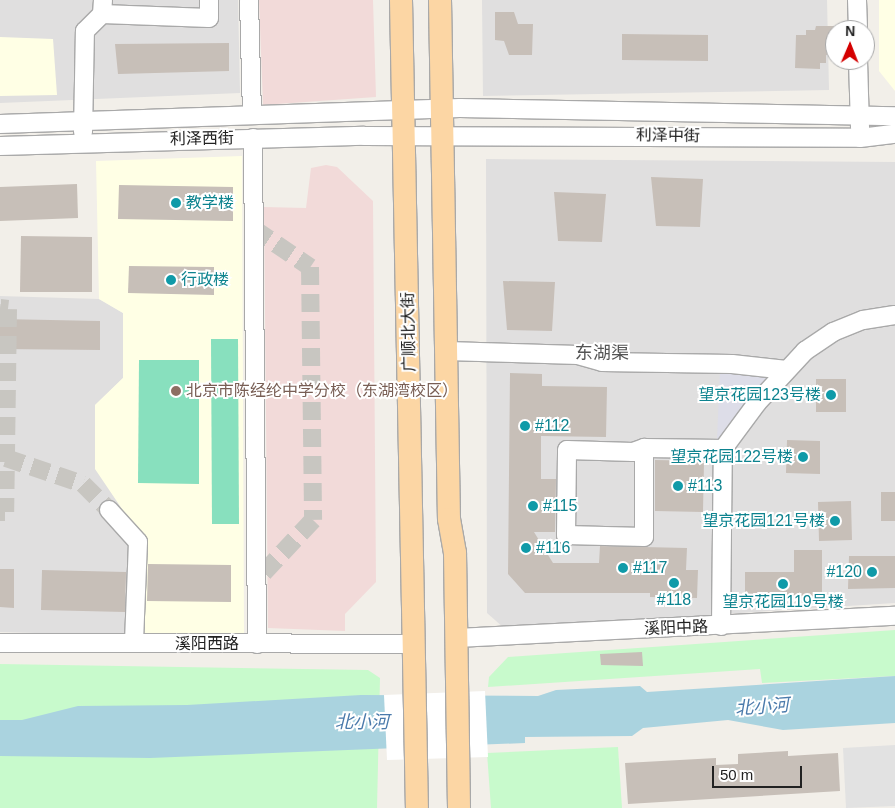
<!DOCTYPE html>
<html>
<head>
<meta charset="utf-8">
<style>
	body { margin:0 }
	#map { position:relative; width:895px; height:808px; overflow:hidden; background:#f2efe9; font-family:Helvetica,"Noto Sans SC",sans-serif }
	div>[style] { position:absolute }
	.residential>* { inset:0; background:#e0dfdf }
	.commercial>* { inset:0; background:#f2dad9 }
	.education>* { inset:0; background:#ffffe5 }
	.park>* { inset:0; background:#c8facc }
	.pitch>* { inset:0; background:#88e0be }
	.parking>* { inset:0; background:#e2e2e2 }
	.plaza>* { inset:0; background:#dddde8 }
	.water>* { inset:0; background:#aad3df }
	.pier>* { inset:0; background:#fff }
	.building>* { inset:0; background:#c7bfb8 }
	.minor-tunnel>* { height:18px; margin-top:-9px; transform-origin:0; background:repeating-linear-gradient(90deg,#c8c6c1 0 18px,transparent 0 27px) }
	.roads { filter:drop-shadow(1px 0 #a9a9a9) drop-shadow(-1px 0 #a9a9a9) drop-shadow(0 1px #a9a9a9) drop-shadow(0 -1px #a9a9a9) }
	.minor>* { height:18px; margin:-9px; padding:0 9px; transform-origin:9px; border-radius:9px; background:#fff }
	.major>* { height:22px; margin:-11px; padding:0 11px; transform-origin:11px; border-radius:11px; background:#fcd6a4 }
	.dots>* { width:14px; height:14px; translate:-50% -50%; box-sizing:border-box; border:2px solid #fff; border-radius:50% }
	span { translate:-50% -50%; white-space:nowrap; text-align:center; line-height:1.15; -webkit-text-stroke:4px #fff; paint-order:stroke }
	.street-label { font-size:16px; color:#222 }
	.culture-label { font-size:16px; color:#0d838f }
	.left { translate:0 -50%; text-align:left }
	.right { translate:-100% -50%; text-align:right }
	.education-label { font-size:16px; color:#785e54 }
	.neighbourhood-label { font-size:18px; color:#555 }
	.water-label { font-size:18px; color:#4a7aab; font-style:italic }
	.north { position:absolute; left:825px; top:20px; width:50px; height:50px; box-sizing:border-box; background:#fff; border:1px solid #a7a7a7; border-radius:50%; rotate:1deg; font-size:14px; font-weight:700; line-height:20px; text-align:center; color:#222 }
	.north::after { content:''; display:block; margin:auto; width:18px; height:22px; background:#d40000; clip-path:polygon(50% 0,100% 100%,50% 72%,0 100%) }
	.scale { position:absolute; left:712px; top:766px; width:90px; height:22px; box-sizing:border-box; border:2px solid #222; border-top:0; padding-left:6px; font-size:15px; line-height:18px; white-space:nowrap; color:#222; -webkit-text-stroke:4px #fff; paint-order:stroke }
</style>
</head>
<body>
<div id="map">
	<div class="residential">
		<i style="clip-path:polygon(0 0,238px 0,240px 93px,0 103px)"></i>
		<i style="clip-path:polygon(482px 0,827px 0,829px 90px,483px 96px)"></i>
		<i style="clip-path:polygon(486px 159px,895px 162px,895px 603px,504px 628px,487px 613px)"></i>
		<i style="clip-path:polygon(0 296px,99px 299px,123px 313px,123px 378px,95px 405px,145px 543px,141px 636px,0 632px)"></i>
	</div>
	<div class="commercial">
		<i style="clip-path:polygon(259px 0,373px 0,376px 97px,263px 105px)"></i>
		<i style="clip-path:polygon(326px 165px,337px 167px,373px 201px,376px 582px,345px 614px,345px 631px,268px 628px,264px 207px,306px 208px,311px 168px)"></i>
	</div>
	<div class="education">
		<i style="clip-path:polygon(879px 0,895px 0,895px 91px,879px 71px)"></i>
		<i style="clip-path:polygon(0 37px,53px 39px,57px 95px,0 96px)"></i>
		<i style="clip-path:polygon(242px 156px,244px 634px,141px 636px,145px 543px,95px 469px,95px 405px,123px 378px,123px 313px,99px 299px,96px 161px)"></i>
	</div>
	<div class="park">
		<i style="clip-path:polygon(895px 630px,895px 676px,762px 683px,760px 669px,488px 687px,489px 677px,508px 657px)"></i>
		<i style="clip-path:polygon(0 664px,368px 670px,380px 678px,377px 808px,0 808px)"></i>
		<i style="clip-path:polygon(618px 747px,622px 808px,491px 808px,487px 753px)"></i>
	</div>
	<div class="pitch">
		<i style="clip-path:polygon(211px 339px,238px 339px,239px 524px,212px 524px)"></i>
		<i style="clip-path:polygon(139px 360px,199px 360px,199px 484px,138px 483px)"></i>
	</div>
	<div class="parking">
		<i style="clip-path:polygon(895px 745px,895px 806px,846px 808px,843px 748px)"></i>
	</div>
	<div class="plaza">
		<i style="clip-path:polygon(720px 370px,769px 375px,747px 400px,724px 439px,717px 439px)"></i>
	</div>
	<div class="water">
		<i style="clip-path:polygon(895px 676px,895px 723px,783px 730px,728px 720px,643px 728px,632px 736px,525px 737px,525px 743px,150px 758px,0 756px,0 720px,22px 720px,78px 706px,187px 705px,361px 695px,538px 696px,556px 690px,640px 686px,647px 692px)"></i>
	</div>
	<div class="pier">
		<i style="clip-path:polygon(485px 691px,488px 757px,387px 760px,384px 695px)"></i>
	</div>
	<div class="building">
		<i style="clip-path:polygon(495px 12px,514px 12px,518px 24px,533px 24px,532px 55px,509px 55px,504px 41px,495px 40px)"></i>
		<i style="clip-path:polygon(816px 26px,834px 26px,834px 55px,826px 55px,826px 63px,820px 63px,820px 69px,795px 68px,796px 35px,806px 35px,806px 30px,815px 30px)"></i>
		<i style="clip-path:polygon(622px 34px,708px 35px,708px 61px,622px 60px)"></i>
		<i style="clip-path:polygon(229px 43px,229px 71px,118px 74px,115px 44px)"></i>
		<i style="clip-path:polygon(651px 177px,703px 179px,700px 227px,656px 226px)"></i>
		<i style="clip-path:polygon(77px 184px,78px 218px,0 221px,0 187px)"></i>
		<i style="clip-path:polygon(119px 185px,233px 187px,233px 221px,118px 219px)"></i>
		<i style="clip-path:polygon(554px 192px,606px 194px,602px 242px,558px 241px)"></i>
		<i style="clip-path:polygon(21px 236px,92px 237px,92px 292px,20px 292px)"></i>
		<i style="clip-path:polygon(129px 266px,214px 267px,214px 295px,128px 293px)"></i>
		<i style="clip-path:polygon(503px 281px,555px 282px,552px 331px,507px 330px)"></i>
		<i style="clip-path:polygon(0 319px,100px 321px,100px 350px,0 349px)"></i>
		<i style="clip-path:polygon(510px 373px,542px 374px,542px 386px,607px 387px,606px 437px,541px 436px,541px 479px,556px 479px,555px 532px,534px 532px,553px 563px,599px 563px,600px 546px,687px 548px,686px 570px,698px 570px,697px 598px,650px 597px,650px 593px,525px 593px,508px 574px)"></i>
		<i style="clip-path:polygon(816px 379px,846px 379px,846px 412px,816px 412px)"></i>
		<i style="clip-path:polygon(787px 440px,820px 441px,820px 474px,786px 473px)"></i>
		<i style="clip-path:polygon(655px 460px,704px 461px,703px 512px,655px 511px)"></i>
		<i style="clip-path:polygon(881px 492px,895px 492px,895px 521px,881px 521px)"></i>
		<i style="clip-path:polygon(851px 501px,852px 540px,819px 541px,818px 502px)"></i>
		<i style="clip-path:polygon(794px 550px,822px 550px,822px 596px,745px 596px,745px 572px,794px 572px)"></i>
		<i style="clip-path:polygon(849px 556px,895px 556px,895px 588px,848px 589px)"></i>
		<i style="clip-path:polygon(148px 564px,231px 565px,231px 602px,147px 601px)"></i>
		<i style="clip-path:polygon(0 569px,14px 569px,14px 608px,0 607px)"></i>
		<i style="clip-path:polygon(42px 570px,126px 572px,125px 612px,41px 610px)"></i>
		<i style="clip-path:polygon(642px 652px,643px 666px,601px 665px,600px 654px)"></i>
		<i style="clip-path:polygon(788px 751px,788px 756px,838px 753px,840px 791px,628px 804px,625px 763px,716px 758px,716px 765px,738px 764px,738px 754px)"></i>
	</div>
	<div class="minor-tunnel">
		<i style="left:254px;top:229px;width:68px;rotate:34.2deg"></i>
		<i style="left:310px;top:267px;width:253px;rotate:89.3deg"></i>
		<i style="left:313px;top:520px;width:83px;rotate:133.1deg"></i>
		<i style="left:0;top:308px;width:8px;rotate:7deg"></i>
		<i style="left:8px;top:309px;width:203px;rotate:90.8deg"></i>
		<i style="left:5px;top:512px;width:5px;rotate:180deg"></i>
		<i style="left:6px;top:458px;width:81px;rotate:18.7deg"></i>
		<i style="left:83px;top:484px;width:37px;rotate:45deg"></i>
	</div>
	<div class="roads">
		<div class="minor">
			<i style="left:249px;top:0;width:113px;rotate:88.5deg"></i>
			<i style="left:857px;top:0;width:30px;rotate:88deg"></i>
			<i style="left:102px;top:14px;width:107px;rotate:2.1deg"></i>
			<i style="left:209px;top:18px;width:18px;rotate:-90deg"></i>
			<i style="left:858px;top:60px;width:68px;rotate:88.3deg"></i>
			<i style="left:0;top:124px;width:460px;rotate:-2deg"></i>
			<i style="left:460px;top:108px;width:435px;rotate:1.1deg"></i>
			<i style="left:83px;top:132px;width:101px;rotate:-88.9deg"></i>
			<i style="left:85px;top:31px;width:24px;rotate:-45deg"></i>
			<i style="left:102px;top:14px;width:14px;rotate:-86deg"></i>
			<i style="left:253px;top:138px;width:506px;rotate:89.55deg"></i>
			<i style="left:0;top:146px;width:364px;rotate:-1.6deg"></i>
			<i style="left:364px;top:136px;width:496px;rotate:0.2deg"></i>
			<i style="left:860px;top:138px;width:35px;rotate:-7deg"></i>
			<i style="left:447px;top:351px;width:131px;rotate:1.7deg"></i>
			<i style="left:578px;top:355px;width:25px;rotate:16deg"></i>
			<i style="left:602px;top:362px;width:130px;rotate:0.9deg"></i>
			<i style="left:732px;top:364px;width:55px;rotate:6.2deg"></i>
			<i style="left:644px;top:448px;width:89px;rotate:90deg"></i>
			<i style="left:644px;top:537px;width:78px;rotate:-178.5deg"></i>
			<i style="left:566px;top:535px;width:85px;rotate:-89.3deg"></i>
			<i style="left:567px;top:450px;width:66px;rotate:1.7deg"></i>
			<i style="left:633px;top:452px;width:12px;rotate:-20deg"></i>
			<i style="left:644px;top:448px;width:79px;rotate:0.7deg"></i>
			<i style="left:109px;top:510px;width:43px;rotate:47.8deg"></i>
			<i style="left:138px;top:542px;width:101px;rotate:92.3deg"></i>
			<i style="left:721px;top:626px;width:177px;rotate:-89.4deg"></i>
			<i style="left:723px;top:449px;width:57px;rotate:-53.5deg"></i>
			<i style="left:757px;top:403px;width:71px;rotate:-47.3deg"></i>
			<i style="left:805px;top:351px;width:34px;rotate:-34deg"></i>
			<i style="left:833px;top:332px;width:32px;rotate:-22deg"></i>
			<i style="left:863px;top:320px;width:32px;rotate:-9deg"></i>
			<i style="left:456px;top:638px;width:440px;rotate:-2.9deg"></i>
			<i style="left:0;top:643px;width:415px;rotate:0.1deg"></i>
		</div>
		<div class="major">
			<i style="left:401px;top:0;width:808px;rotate:88.87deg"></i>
			<i style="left:440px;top:0;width:519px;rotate:89.01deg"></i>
			<i style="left:449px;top:519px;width:35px;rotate:80deg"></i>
			<i style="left:455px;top:553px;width:255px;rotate:89.1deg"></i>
		</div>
	</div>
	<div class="dots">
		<i style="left:176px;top:203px;background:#0f9aa8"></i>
		<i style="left:171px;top:280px;background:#0f9aa8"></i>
		<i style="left:176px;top:391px;background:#8d6e63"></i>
		<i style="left:831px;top:395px;background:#0f9aa8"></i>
		<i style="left:525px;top:426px;background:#0f9aa8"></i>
		<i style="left:803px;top:457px;background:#0f9aa8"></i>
		<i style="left:678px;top:486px;background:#0f9aa8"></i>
		<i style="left:533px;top:506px;background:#0f9aa8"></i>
		<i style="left:835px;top:521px;background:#0f9aa8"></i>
		<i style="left:526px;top:548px;background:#0f9aa8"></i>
		<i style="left:623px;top:568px;background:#0f9aa8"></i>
		<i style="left:872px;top:572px;background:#0f9aa8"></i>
		<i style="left:674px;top:583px;background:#0f9aa8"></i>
		<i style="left:783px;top:584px;background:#0f9aa8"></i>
	</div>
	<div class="street-label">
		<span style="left:668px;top:136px;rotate:1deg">利泽中街</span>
		<span style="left:202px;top:139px;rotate:-1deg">利泽西街</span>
		<span style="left:409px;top:332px;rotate:-91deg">广顺北大街</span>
		<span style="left:676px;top:628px;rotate:-2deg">溪阳中路</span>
		<span style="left:207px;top:644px">溪阳西路</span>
	</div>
	<div class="culture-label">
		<span class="left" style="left:186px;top:203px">教学楼</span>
		<span class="left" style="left:181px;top:280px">行政楼</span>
		<span class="right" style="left:821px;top:395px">望京花园123号楼</span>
		<span class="left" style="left:535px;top:426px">#112</span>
		<span class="right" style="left:793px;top:457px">望京花园122号楼</span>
		<span class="left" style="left:688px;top:486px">#113</span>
		<span class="left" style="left:543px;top:506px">#115</span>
		<span class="right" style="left:825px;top:521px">望京花园121号楼</span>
		<span class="left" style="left:536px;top:548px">#116</span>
		<span class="left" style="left:633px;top:568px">#117</span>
		<span class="right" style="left:862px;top:572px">#120</span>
		<span style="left:674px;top:600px">#118</span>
		<span style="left:783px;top:602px">望京花园119号楼</span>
	</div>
	<div class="education-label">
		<span class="left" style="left:186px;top:391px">北京市陈经纶中学分校（东湖湾校区）</span>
	</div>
	<div class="neighbourhood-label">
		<span style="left:602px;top:353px">东湖渠</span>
	</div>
	<div class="water-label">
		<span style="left:762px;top:707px;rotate:-4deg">北小河</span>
		<span style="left:362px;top:722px">北小河</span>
	</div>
	<div class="north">N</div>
	<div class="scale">50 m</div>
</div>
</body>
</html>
